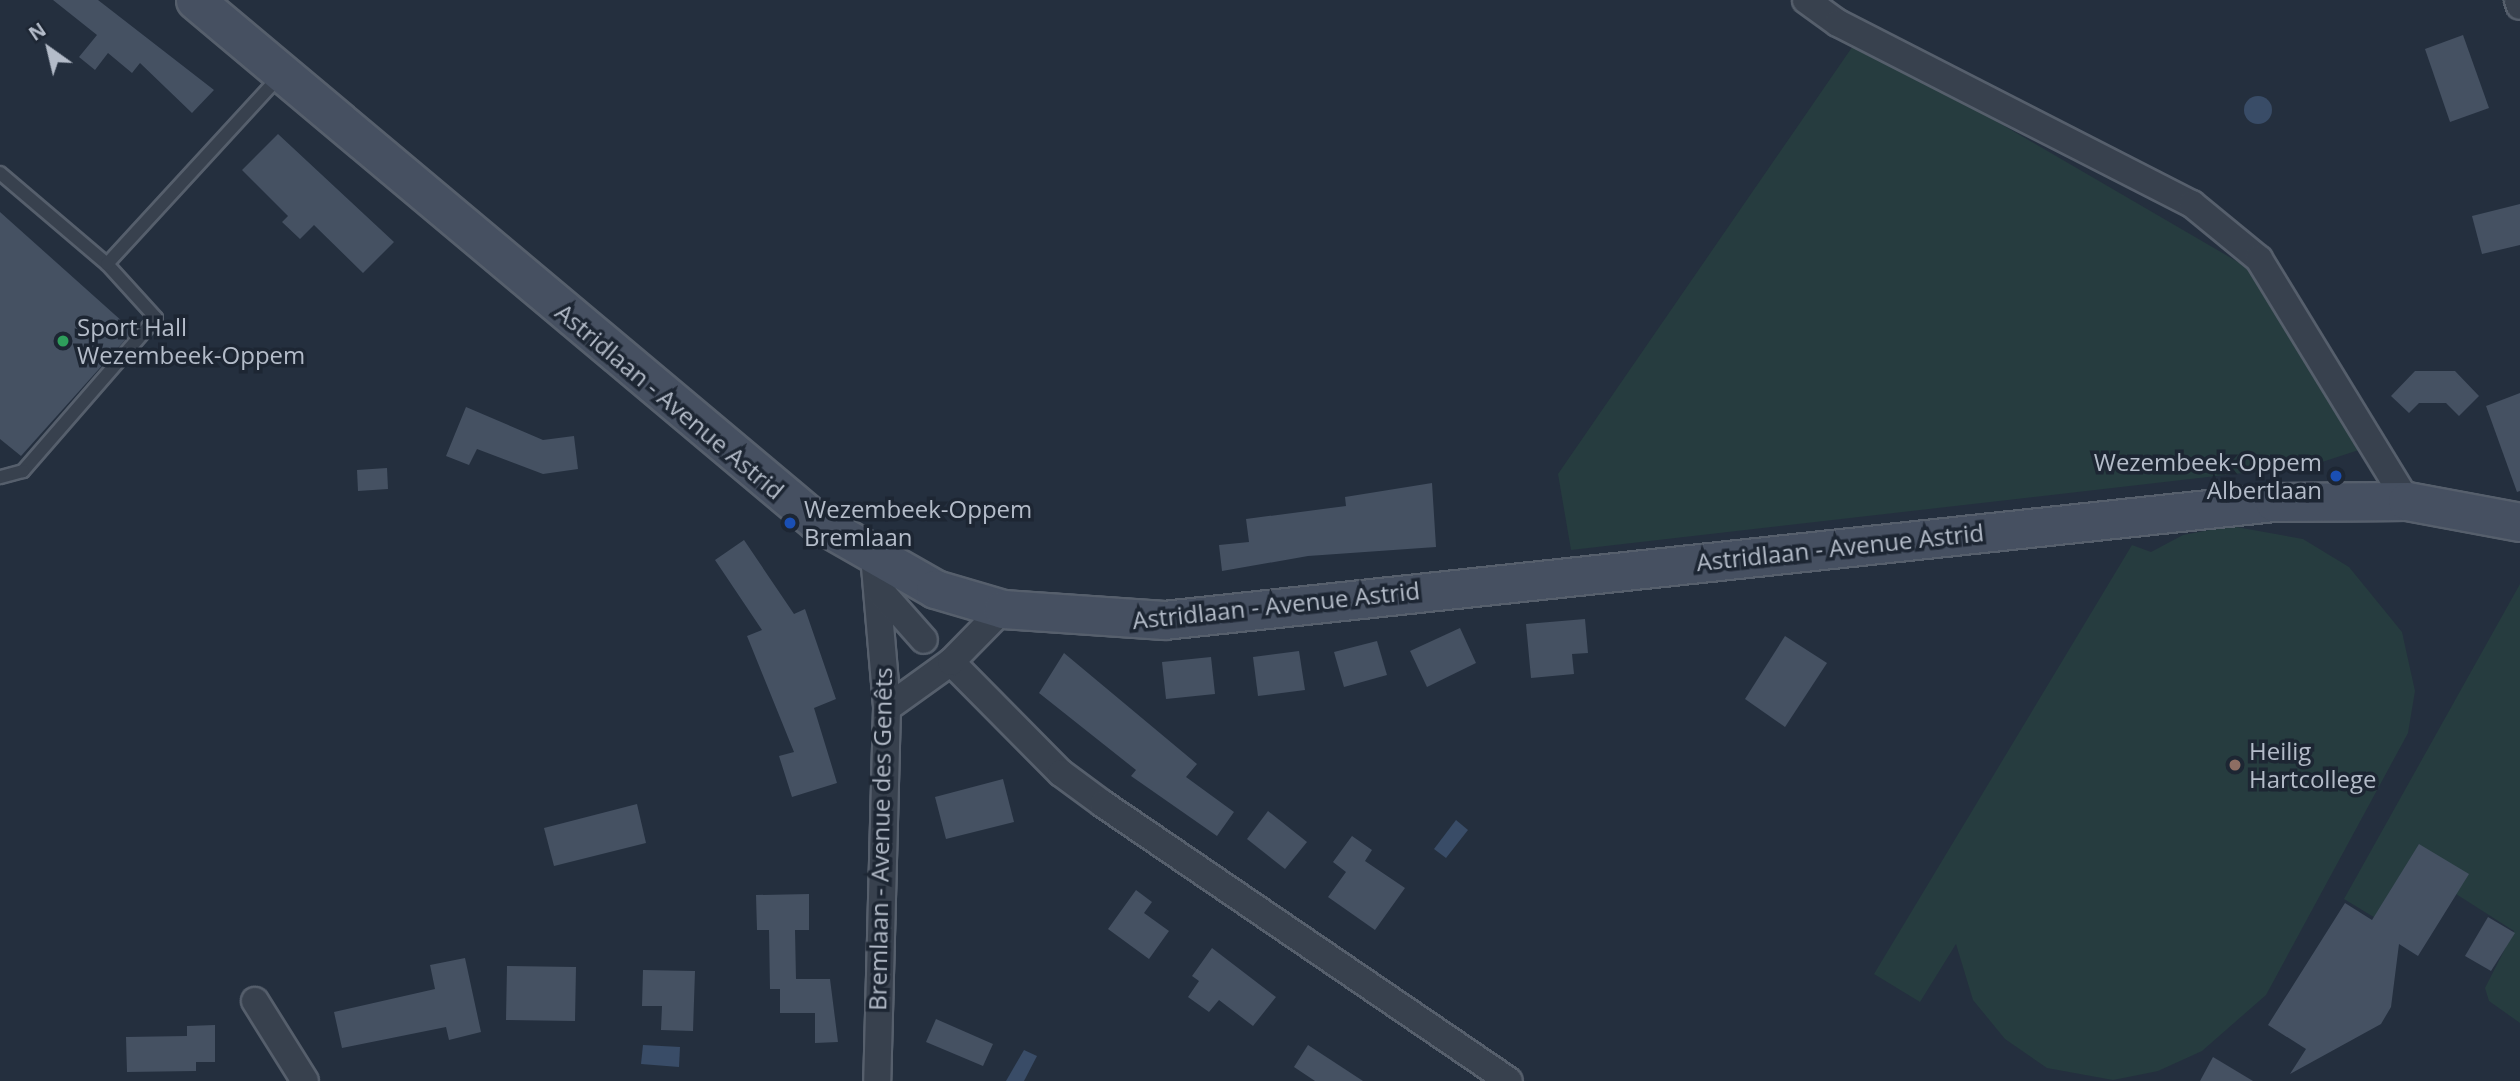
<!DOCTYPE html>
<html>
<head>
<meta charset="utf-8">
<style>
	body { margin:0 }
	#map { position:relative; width:2520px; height:1081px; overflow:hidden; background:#242f3e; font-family:"Open Sans",sans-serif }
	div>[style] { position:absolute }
	.green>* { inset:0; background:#263c3f }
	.water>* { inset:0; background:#394c67 }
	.round { border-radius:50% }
	.building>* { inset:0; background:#455162 }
	.roads { filter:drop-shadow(2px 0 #565f6c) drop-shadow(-2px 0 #565f6c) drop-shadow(0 2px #565f6c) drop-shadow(0 -2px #565f6c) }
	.lane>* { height:12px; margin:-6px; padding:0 6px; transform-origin:6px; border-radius:6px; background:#38414e }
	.street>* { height:26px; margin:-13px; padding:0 13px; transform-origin:13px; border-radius:13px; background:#38414e }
	.secondary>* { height:37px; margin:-18.5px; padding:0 18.5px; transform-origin:18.5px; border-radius:18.5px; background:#465061 }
	.dots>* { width:19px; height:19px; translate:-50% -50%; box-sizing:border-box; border:4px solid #1d2633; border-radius:50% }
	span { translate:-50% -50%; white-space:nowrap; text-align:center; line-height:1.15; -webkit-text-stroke:7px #1d2633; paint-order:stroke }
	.poi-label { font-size:24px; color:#b4bcc9 }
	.left { translate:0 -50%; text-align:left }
	.right { translate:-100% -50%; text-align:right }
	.street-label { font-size:24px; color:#b4bcc9 }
	.north { position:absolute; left:14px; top:14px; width:70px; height:70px; -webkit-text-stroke:5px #1d2633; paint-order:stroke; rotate:326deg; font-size:19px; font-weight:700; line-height:28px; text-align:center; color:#b4bcc9 }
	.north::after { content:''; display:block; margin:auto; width:24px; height:32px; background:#b4bcc9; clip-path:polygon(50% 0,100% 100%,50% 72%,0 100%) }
</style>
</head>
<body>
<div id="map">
	<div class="green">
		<i style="clip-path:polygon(1857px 40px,2250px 269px,2362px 449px,2313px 465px,1571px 550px,1558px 474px)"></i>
		<i style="clip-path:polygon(2231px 526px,2303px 539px,2349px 567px,2402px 632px,2415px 691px,2408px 733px,2266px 995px,2202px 1051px,2158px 1071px,2113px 1080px,2047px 1068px,2005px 1039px,1973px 1000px,1956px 944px,1920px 1002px,1874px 974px,2132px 545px,2151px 552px,2183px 535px)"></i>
		<i style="clip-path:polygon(2520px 584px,2520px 1023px,2489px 1001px,2485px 988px,2514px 931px,2456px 894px,2377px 919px,2344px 899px)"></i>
	</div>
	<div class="water">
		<i class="round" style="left:2244px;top:96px;width:28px;height:28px"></i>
		<i style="clip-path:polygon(1456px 820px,1468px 830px,1446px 858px,1434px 849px)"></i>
		<i style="clip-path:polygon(643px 1045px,680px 1047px,679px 1067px,641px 1064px)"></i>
		<i style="clip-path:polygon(1024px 1050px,1037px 1056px,1024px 1081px,1006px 1081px)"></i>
	</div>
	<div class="building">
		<i style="clip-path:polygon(53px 0,98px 0,214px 90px,192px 113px,140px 63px,132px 73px,108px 53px,95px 70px,79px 57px,97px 35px)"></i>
		<i style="clip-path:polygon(2463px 35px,2489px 108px,2450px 122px,2425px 49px)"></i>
		<i style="clip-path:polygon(278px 134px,394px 242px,363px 273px,314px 225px,300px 239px,282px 222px,288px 216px,242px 170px)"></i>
		<i style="clip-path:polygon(2520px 204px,2520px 245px,2482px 254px,2472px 216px)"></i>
		<i style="clip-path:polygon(0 212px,133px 331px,21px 456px,0 439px)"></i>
		<i style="clip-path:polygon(2415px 371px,2455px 371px,2479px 396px,2459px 416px,2446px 403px,2419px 403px,2409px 413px,2391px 396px)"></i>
		<i style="clip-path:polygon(2520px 393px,2520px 491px,2517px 492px,2486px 406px)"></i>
		<i style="clip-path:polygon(466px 407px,543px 440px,574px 436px,578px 469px,543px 474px,477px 449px,469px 465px,446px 456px)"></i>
		<i style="clip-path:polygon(387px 468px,388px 489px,358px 491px,357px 470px)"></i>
		<i style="clip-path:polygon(1432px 483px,1436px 547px,1308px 556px,1222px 571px,1219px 545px,1249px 542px,1246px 519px,1346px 506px,1345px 497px)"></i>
		<i style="clip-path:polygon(744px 540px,794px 614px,805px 609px,836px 699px,814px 708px,837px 783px,792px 797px,779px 756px,794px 752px,747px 636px,762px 630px,715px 560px)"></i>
		<i style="clip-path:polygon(1585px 619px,1588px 653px,1572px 654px,1574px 674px,1531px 678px,1526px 624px)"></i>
		<i style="clip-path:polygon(1460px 628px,1476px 663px,1427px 687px,1410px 651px)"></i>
		<i style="clip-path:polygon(1785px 636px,1827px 663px,1785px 727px,1745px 699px)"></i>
		<i style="clip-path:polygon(1377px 641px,1387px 675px,1344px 687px,1334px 652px)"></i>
		<i style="clip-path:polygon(1299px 651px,1305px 690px,1258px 696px,1253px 657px)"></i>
		<i style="clip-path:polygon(1064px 653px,1197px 764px,1186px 777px,1234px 812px,1217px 836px,1131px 776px,1136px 770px,1039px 693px)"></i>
		<i style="clip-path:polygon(1211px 657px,1215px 694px,1166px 699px,1162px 662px)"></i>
		<i style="clip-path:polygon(1003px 779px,1014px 822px,946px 839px,935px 797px)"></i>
		<i style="clip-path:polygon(637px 804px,646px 843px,554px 866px,544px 828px)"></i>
		<i style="clip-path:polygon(1268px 811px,1307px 842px,1285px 869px,1247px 839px)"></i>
		<i style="clip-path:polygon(1352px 836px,1372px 850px,1365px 861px,1405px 888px,1375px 930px,1328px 897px,1346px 872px,1333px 862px)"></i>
		<i style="clip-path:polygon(2419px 844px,2469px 874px,2418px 956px,2399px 944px,2391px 1007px,2381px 1024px,2290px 1074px,2306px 1049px,2268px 1025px,2345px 903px,2372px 920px)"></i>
		<i style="clip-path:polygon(1136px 890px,1152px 902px,1144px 913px,1169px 931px,1149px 959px,1108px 929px)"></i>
		<i style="clip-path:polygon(809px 894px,809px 930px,795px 930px,796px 979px,830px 979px,838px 1042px,815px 1043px,815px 1013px,780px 1013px,780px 989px,770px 989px,769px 930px,757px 930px,756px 895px)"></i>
		<i style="clip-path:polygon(2488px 917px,2515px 933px,2491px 971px,2465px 956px)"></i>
		<i style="clip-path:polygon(1212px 948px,1276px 997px,1253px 1026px,1219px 1000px,1209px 1012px,1188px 997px,1199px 981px,1192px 976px)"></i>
		<i style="clip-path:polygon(465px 958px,481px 1032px,449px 1040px,446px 1027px,342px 1048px,334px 1012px,435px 989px,430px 965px)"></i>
		<i style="clip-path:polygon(507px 966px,576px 967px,575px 1021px,506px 1020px)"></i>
		<i style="clip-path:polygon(643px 970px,695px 971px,693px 1031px,661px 1030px,662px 1006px,642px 1006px)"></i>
		<i style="clip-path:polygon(936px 1019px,993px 1044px,983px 1066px,926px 1042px)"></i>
		<i style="clip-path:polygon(215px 1025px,215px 1062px,196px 1062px,196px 1071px,127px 1072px,126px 1037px,187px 1036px,187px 1026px)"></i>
		<i style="clip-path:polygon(1308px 1045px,1363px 1081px,1315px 1081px,1294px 1067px)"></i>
		<i style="clip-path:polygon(2213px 1057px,2253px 1081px,2200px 1081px)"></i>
	</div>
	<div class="roads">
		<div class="lane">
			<i style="left:0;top:173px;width:140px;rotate:40.4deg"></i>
			<i style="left:107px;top:264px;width:73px;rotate:47.8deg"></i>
			<i style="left:156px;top:318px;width:203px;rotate:131deg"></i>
			<i style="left:23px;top:471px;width:24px;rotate:165deg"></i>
			<i style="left:107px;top:264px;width:254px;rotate:-47.4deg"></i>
		</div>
		<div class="street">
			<i style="left:1806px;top:0;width:39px;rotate:36deg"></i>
			<i style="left:1838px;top:23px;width:398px;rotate:27.1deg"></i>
			<i style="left:2192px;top:204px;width:87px;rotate:39.4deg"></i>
			<i style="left:2259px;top:259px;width:284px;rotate:58.6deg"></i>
			<i style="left:2518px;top:0;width:6px;rotate:72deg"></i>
			<i style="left:874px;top:555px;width:154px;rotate:85.1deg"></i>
			<i style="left:887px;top:708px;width:373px;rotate:91.5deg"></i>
			<i style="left:878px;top:588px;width:69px;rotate:48.5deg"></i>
			<i style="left:951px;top:662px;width:156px;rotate:45.3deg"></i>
			<i style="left:1061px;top:773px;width:52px;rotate:36.4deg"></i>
			<i style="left:1103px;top:804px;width:491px;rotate:34.3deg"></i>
			<i style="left:887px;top:708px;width:79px;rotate:-35.7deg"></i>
			<i style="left:951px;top:662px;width:74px;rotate:-45.5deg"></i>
			<i style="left:255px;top:1001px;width:94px;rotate:58deg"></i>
		</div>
		<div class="secondary">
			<i style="left:195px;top:0;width:811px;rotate:40deg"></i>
			<i style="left:816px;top:521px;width:137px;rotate:29.7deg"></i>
			<i style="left:935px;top:589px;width:71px;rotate:16.4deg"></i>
			<i style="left:1003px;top:609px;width:161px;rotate:3.9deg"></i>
			<i style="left:1164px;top:620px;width:1116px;rotate:-6.07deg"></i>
			<i style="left:2274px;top:502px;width:133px;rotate:-0.4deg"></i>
			<i style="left:2407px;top:501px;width:115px;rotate:10.5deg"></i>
		</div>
	</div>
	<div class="dots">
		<i style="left:63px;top:341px;background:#2e9e5b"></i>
		<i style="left:2336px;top:476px;background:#1a4fb4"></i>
		<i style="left:790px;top:523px;background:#1a4fb4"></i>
		<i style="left:2235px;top:765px;background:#8d6e63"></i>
	</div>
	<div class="poi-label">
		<span class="left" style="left:77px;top:341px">Sport Hall<br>Wezembeek-Oppem</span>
		<span class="right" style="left:2322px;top:476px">Wezembeek-Oppem<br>Albertlaan</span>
		<span class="left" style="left:804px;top:523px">Wezembeek-Oppem<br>Bremlaan</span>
		<span class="left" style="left:2249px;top:765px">Heilig<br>Hartcollege</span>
	</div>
	<div class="street-label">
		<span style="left:670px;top:401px;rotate:40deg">Astridlaan - Avenue Astrid</span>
		<span style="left:1840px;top:547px;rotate:-6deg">Astridlaan - Avenue Astrid</span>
		<span style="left:1276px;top:605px;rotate:-6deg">Astridlaan - Avenue Astrid</span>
		<span style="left:880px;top:839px;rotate:-89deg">Bremlaan - Avenue des Genêts</span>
	</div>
	<div class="north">N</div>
</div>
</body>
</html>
